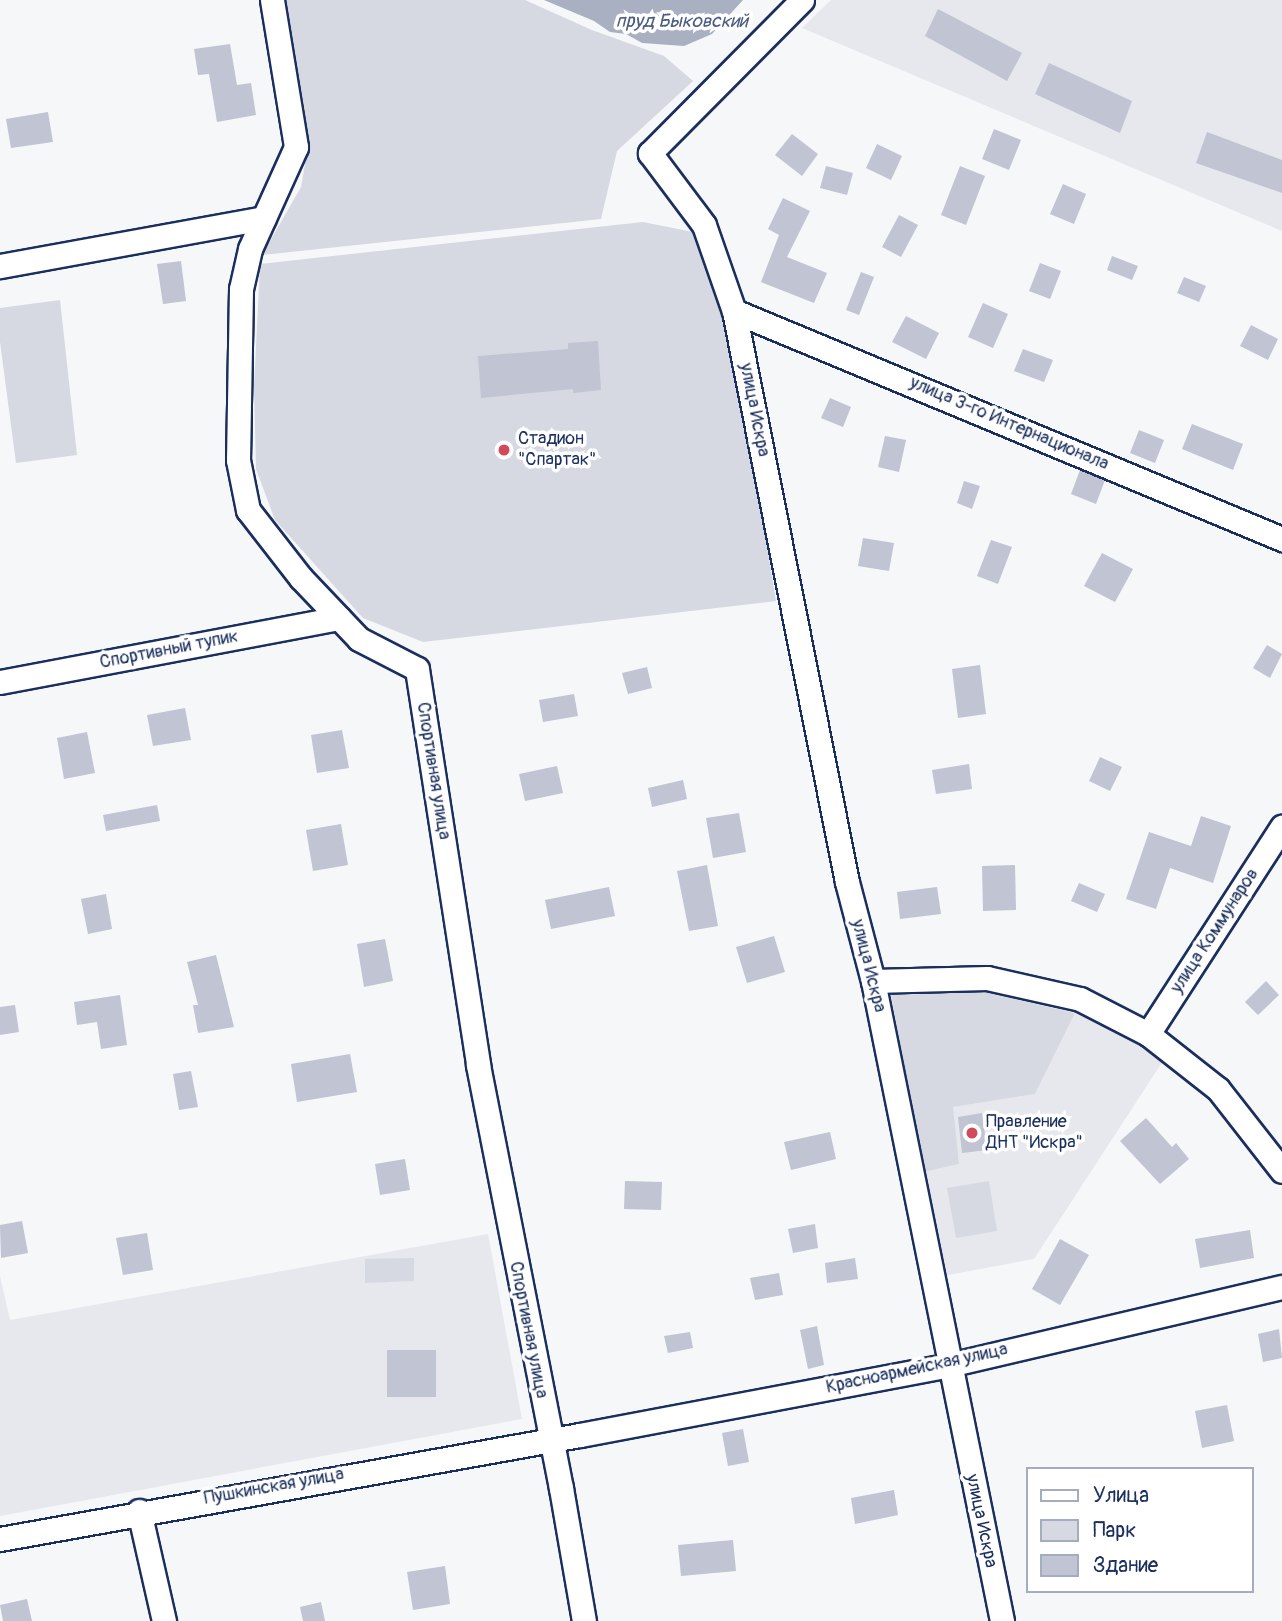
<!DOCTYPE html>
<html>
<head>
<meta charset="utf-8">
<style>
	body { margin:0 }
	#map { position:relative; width:1282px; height:1621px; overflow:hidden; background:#f6f7f9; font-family:Pangolin,sans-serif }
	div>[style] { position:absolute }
	.built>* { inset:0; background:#e6e8ee }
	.green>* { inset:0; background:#d6d9e2 }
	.water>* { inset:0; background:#a9b0c1 }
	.building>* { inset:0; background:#c0c4d3 }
	.roads { filter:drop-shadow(2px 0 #1b2f5e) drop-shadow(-2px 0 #1b2f5e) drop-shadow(0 2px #1b2f5e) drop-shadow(0 -2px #1b2f5e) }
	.minor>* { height:23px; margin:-11.5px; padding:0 11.5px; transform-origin:11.5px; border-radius:11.5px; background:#fff }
	.dots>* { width:19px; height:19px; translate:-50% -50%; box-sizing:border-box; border:4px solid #fff; border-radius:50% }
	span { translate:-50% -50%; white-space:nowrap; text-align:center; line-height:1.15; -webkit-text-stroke:7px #fff; paint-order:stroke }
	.street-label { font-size:18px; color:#1b2f5e }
	.poi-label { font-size:18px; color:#1b2f5e }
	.left { translate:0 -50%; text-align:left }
	.water-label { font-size:19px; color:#4d5c81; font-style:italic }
	.legend { position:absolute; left:1026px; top:1467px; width:228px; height:126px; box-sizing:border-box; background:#fff; border:2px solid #a4acbf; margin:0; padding:9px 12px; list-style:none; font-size:21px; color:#1b2f5e }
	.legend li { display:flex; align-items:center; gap:14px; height:35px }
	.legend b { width:35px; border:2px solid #a4acbf }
</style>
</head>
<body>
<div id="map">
	<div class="built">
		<i style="clip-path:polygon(831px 0,1282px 0,1282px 231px,802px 28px)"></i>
		<i style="clip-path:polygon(1075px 1013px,1139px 1044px,1163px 1061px,1034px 1259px,943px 1276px,924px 1172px,959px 1164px,952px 1107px,1035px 1094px)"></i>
		<i style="clip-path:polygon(488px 1234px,522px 1419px,0 1516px,0 1276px,10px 1320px)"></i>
	</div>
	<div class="green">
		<i style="clip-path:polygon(283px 0,525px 0,592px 30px,664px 56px,693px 81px,617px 151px,601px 219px,262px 255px,301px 187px,308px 147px)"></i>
		<i style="clip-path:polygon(643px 222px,693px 232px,724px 316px,748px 431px,776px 601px,423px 642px,363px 618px,275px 520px,256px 469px,254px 388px,260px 264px)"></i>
		<i style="clip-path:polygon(60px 300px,77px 455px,16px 463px,0 342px,0 308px)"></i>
		<i style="clip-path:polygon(984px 992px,1075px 1013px,1035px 1094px,953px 1107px,959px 1164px,924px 1172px,891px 995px)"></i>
		<i style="clip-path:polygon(989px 1181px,997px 1231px,956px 1238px,947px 1188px)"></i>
		<i style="clip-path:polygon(414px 1258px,414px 1281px,365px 1283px,365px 1259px)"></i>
	</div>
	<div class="water">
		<i style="clip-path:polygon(544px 0,743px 0,712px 34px,684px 46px,642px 43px,626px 34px,610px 32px,594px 21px)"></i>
	</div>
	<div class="building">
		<i style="clip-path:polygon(938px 9px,1022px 53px,1007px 81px,925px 36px)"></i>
		<i style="clip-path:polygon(230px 44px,237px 85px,251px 83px,256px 115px,217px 122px,209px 74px,198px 75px,194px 49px)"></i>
		<i style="clip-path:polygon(1049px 63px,1132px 101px,1120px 133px,1035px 94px)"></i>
		<i style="clip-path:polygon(48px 112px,53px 142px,11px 148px,6px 119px)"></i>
		<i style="clip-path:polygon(994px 129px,1021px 140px,1009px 170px,982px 159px)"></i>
		<i style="clip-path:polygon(1207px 132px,1282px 160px,1282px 193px,1196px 163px)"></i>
		<i style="clip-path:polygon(792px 134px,818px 154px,802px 176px,775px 155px)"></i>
		<i style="clip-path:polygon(877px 144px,902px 156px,891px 180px,866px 168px)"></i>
		<i style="clip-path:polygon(826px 166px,853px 173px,847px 195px,820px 188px)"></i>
		<i style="clip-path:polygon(960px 166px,985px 176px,966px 225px,941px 215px)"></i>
		<i style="clip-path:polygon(1063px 184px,1086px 194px,1074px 224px,1050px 214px)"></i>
		<i style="clip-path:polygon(783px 198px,810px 211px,787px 257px,827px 273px,814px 303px,761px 282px,779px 235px,768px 229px)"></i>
		<i style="clip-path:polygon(899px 215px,918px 225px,901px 257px,882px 247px)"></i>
		<i style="clip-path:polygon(1112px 256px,1138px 266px,1132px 280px,1107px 270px)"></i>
		<i style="clip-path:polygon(181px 261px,186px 301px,163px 304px,157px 264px)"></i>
		<i style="clip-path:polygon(1040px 263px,1061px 271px,1050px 299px,1029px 291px)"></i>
		<i style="clip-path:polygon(861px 272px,874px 277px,859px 315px,846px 310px)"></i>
		<i style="clip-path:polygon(1184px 277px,1206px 286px,1199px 302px,1177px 293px)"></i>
		<i style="clip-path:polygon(983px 303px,1008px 314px,993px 348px,968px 337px)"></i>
		<i style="clip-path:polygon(906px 316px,939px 333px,926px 359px,892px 342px)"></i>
		<i style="clip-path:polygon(1251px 325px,1278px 339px,1268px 360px,1240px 346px)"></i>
		<i style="clip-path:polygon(598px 341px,601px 390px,573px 393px,573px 389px,481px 398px,478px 356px,568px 349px,568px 343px)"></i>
		<i style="clip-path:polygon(1023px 349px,1053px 360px,1044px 382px,1014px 371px)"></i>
		<i style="clip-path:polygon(830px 398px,851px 407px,843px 427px,821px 418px)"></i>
		<i style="clip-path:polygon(1192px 424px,1243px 444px,1233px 470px,1182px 449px)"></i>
		<i style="clip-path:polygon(1139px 430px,1164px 440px,1155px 463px,1130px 453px)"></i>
		<i style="clip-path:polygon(885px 436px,906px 440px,899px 472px,878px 467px)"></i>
		<i style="clip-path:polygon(1080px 470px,1105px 480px,1096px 504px,1071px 494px)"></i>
		<i style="clip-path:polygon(964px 481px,980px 486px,972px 509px,957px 503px)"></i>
		<i style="clip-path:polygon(863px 538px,894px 543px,889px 571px,858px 566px)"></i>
		<i style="clip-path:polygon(991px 540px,1012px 547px,998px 584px,977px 576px)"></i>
		<i style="clip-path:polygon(1102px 553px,1133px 569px,1115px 602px,1084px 586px)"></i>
		<i style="clip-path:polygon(1267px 645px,1282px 654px,1270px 678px,1253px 668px)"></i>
		<i style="clip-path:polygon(980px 665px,986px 714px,958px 718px,952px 669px)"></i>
		<i style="clip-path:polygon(647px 667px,652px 688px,628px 694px,622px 673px)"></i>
		<i style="clip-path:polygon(574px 694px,578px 716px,543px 722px,539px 700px)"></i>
		<i style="clip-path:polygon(185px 708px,191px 740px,153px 746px,147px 715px)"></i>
		<i style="clip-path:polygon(342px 730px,349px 768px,317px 773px,311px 735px)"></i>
		<i style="clip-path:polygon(87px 732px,95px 773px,64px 779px,57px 738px)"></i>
		<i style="clip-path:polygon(1100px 757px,1122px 767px,1110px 791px,1089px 781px)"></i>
		<i style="clip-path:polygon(969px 764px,972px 789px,936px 794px,932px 770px)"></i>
		<i style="clip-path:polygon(557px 766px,563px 793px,525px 801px,519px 774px)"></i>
		<i style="clip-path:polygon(683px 780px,687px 799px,652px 807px,648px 788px)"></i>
		<i style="clip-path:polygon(157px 805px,160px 821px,106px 831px,103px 815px)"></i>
		<i style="clip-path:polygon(739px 813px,746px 852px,713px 858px,706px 818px)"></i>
		<i style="clip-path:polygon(1201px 816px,1231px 826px,1213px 883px,1170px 868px,1156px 909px,1126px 899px,1149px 832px,1191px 846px)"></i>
		<i style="clip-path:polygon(341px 824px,348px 865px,313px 871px,306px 830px)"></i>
		<i style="clip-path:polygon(707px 865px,718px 926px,689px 931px,677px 871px)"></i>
		<i style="clip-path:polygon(1015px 865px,1016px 910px,983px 911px,982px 866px)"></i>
		<i style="clip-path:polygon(1079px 883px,1105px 894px,1097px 912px,1071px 901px)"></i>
		<i style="clip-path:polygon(609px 887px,615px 916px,551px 929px,545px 900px)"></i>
		<i style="clip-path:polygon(937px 887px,941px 914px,900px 919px,897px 892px)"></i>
		<i style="clip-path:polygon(106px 894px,112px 929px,88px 934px,81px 899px)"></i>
		<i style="clip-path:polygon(774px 936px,785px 972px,747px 983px,736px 947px)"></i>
		<i style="clip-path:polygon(385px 939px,393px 981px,364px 987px,357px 944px)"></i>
		<i style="clip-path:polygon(216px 955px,234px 1027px,198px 1033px,193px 1005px,198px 1005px,187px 962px)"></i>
		<i style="clip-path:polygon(1266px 981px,1279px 995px,1258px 1015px,1245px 1002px)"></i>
		<i style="clip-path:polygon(120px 995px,127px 1045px,101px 1049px,97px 1022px,77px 1025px,74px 1002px)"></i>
		<i style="clip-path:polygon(15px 1005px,19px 1032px,0 1035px,0 1007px)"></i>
		<i style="clip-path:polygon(350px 1054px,357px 1092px,297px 1102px,291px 1064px)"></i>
		<i style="clip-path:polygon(191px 1071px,198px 1107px,179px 1110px,173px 1074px)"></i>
		<i style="clip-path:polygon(982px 1113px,987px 1150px,962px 1153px,958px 1117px)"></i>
		<i style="clip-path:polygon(1146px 1118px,1172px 1147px,1176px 1143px,1189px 1159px,1160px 1184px,1120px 1141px)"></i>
		<i style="clip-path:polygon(830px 1132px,836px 1159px,791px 1170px,784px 1142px)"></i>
		<i style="clip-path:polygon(405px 1159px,410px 1190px,380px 1195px,375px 1164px)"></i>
		<i style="clip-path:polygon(625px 1181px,662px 1182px,661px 1210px,624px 1209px)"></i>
		<i style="clip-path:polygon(22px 1221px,28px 1253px,1px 1258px,0 1225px)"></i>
		<i style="clip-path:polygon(815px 1224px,818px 1248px,793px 1253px,788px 1229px)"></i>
		<i style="clip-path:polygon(1250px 1230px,1254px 1258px,1200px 1268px,1195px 1239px)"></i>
		<i style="clip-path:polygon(147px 1233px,153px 1270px,123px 1275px,116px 1238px)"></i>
		<i style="clip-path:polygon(1060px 1239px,1089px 1255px,1060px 1305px,1032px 1289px)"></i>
		<i style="clip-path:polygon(855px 1258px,858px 1279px,827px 1283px,825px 1263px)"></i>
		<i style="clip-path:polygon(779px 1273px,783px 1295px,755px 1300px,750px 1278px)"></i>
		<i style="clip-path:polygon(817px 1326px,824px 1365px,808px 1369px,800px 1330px)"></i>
		<i style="clip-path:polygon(1279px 1329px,1282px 1358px,1263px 1362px,1258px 1334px)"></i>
		<i style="clip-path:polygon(690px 1332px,693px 1348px,668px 1353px,664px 1336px)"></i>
		<i style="clip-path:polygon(387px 1350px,436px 1350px,436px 1397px,387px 1397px)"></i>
		<i style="clip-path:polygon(1227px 1405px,1234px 1441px,1202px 1448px,1195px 1411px)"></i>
		<i style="clip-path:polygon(743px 1429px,749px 1462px,728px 1466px,722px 1433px)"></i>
		<i style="clip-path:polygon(894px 1490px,898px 1515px,855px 1524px,851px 1498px)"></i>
		<i style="clip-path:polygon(733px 1540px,736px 1571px,681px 1576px,678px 1545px)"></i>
		<i style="clip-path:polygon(445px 1566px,450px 1604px,413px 1610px,407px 1572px)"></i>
		<i style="clip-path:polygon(27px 1599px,32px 1621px,3px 1621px,0 1605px)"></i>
		<i style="clip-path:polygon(321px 1602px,325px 1621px,303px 1621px,300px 1607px)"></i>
	</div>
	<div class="roads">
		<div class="minor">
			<i style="left:272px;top:0;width:149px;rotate:80.7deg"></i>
			<i style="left:296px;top:147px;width:112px;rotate:114.3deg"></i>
			<i style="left:250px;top:249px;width:41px;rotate:102.7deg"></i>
			<i style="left:241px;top:289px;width:171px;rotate:91deg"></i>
			<i style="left:238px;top:460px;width:51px;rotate:78.7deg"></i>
			<i style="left:248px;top:510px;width:86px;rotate:52.1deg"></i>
			<i style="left:301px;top:578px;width:84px;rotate:46.4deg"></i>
			<i style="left:359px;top:639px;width:65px;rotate:27.3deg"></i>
			<i style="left:417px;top:669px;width:401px;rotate:81.2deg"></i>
			<i style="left:478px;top:1065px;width:431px;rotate:78.9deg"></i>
			<i style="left:561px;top:1488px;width:135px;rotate:80.2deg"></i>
			<i style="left:802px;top:0;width:216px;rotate:134.8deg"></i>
			<i style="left:650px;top:153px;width:90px;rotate:53.1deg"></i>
			<i style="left:704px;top:225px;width:91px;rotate:70.8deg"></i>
			<i style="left:734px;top:311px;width:582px;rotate:78.81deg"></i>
			<i style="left:847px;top:882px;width:102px;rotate:75.3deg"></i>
			<i style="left:873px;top:981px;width:653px;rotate:78.6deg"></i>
			<i style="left:0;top:266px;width:268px;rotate:-10.3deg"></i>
			<i style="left:734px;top:311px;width:594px;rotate:22.59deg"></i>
			<i style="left:0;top:682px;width:345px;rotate:-10.7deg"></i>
			<i style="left:873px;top:981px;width:114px;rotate:-1.5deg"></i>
			<i style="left:987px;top:978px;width:95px;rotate:12.7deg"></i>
			<i style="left:1080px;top:999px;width:76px;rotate:27.2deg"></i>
			<i style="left:1148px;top:1034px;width:89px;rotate:38.2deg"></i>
			<i style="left:1218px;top:1089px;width:104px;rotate:52deg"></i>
			<i style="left:1148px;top:1034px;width:247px;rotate:-57.1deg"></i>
			<i style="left:139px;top:1511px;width:113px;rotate:77.2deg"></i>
			<i style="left:0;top:1539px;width:589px;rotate:-10.17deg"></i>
			<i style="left:580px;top:1435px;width:376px;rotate:-10.7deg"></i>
			<i style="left:949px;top:1365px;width:342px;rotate:-13.2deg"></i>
		</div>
	</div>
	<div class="dots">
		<i style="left:504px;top:450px;background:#d1495b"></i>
		<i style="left:972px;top:1133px;background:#d1495b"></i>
	</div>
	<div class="street-label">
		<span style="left:754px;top:410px;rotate:79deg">улица Искра</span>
		<span style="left:1009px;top:424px;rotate:23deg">улица 3-го Интернационала</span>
		<span style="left:169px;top:650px;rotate:-11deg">Спортивный тупик</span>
		<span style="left:433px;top:771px;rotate:81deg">Спортивная улица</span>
		<span style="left:1215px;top:931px;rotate:-57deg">улица Коммунаров</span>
		<span style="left:868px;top:966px;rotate:76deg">улица Искра</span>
		<span style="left:528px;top:1330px;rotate:79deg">Спортивная улица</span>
		<span style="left:917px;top:1369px;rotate:-12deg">Красноармейская улица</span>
		<span style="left:274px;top:1487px;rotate:-10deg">Пушкинская улица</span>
		<span style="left:981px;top:1521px;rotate:78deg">улица Искра</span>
	</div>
	<div class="poi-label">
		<span class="left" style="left:518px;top:450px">Стадион<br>"Спартак"</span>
		<span class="left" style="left:986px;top:1133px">Правление<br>ДНТ "Искра"</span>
	</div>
	<div class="water-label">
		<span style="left:682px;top:22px">пруд Быковский</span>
	</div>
	<ul class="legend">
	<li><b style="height:9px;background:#fff"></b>Улица</li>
	<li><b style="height:19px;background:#d6d9e2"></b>Парк</li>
	<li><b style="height:19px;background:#c0c4d3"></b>Здание</li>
	</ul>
</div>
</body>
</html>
